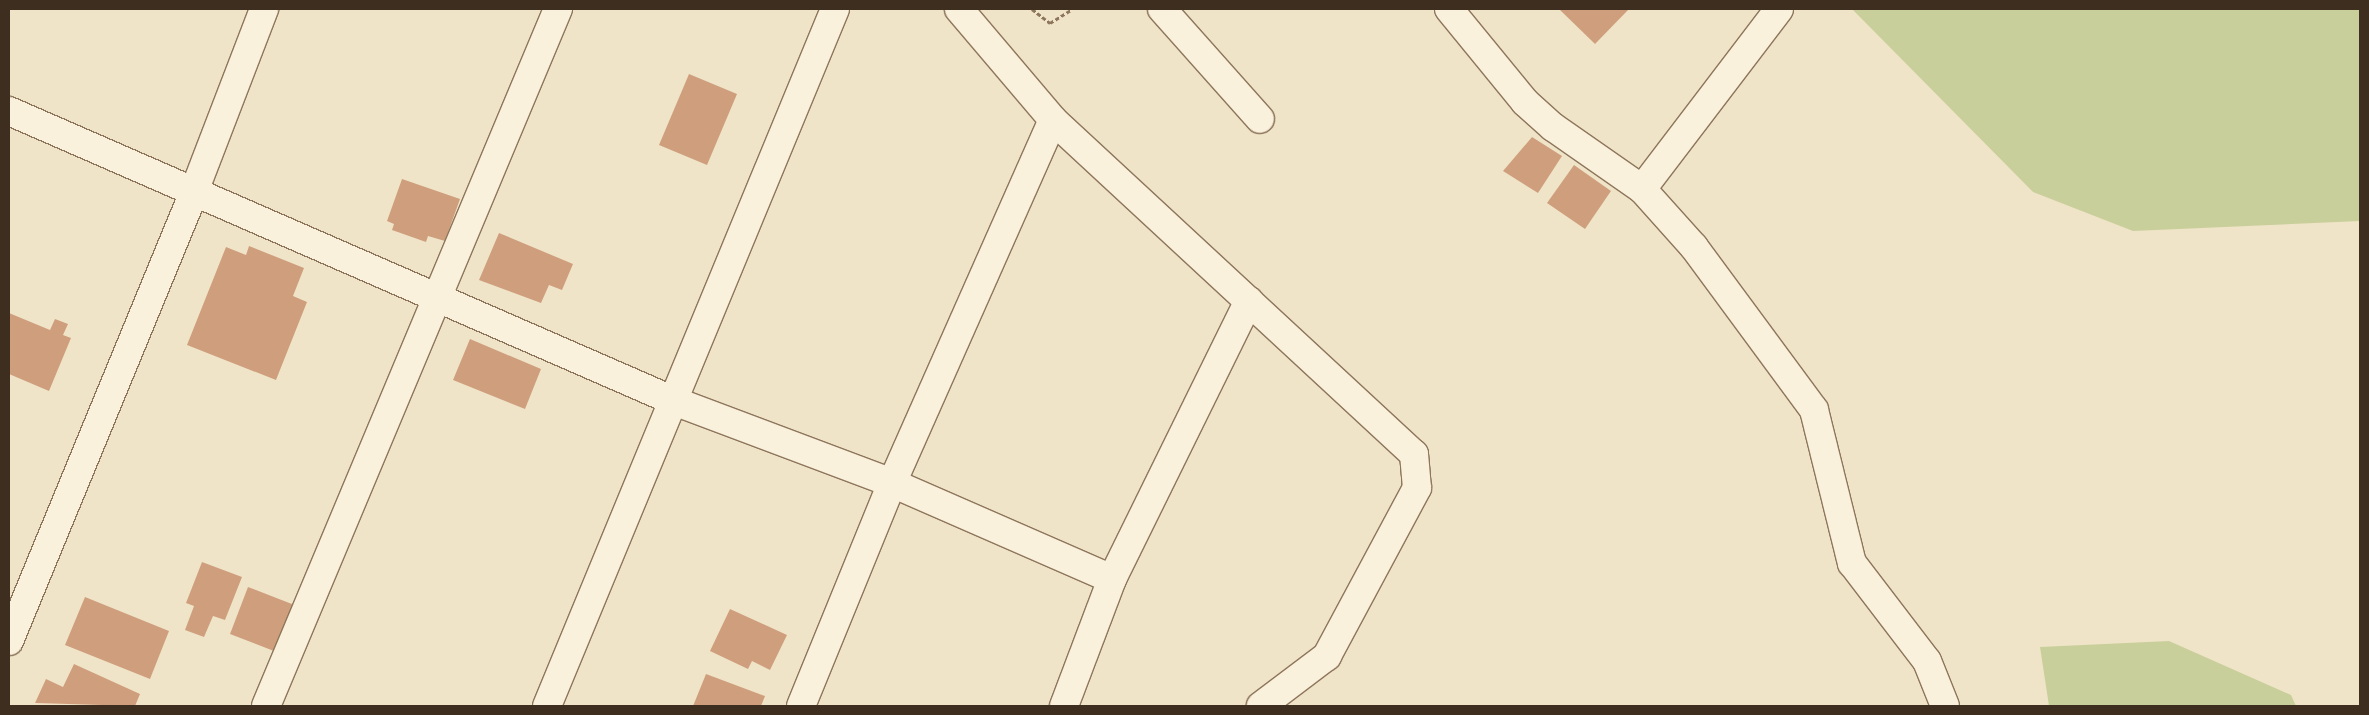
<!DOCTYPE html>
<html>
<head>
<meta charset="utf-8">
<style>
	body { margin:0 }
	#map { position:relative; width:2369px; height:715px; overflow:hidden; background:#f0e4c8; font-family:Spectral,serif }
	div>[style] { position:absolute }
	.green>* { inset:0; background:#c9cf9b }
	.building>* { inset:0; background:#cf9f7d }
	.path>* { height:3px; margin-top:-1.5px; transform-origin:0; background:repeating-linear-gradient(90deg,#8d765c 0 4px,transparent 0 6.5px) }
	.roads { filter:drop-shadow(1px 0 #8d765c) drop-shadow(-1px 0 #8d765c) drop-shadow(0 1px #8d765c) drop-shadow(0 -1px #8d765c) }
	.street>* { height:28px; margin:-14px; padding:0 14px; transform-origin:14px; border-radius:14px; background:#faf1dc }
	.secondary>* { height:28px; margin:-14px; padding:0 14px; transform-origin:14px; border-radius:14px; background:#faf1dc }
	span { translate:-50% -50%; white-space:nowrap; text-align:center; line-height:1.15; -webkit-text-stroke:5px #f7eed8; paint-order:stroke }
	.frame { position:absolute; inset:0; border:10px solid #3d2e20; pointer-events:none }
</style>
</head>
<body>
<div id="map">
	<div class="green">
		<i style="clip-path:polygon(1852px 9px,2360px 9px,2360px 221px,2133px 231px,2033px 192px)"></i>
		<i style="clip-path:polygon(2169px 641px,2291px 695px,2296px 706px,2049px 706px,2040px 647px)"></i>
	</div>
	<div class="building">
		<i style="clip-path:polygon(1559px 9px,1629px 9px,1595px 44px)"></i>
		<i style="clip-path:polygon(689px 74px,737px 94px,707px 165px,659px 145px)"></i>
		<i style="clip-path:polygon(1532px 137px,1562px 156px,1538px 193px,1503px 171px)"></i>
		<i style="clip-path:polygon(1574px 165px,1611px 191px,1585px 229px,1547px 203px)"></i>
		<i style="clip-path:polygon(402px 179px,460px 199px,445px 241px,428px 236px,426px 242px,392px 230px,394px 224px,387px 221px)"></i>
		<i style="clip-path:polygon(499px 233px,573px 264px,562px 290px,549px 285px,541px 303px,479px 280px)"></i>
		<i style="clip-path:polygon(249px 246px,304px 268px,293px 296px,307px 302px,276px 380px,187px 345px,226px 247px,246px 255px)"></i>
		<i style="clip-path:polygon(9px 313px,50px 330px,55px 319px,68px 324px,63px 335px,71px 338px,49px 391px,9px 374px)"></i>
		<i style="clip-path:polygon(470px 339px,541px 369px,525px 409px,453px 380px)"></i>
		<i style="clip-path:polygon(202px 562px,242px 577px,225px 620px,213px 616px,204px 637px,185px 630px,194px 606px,186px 603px)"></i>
		<i style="clip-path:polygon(248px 587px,297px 606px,279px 653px,230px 634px)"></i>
		<i style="clip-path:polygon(85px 597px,169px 631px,150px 679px,65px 645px)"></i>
		<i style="clip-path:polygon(730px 609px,787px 635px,770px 670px,752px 661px,748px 669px,710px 651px)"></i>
		<i style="clip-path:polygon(74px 664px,140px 694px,135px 706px,35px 703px,46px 679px,63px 687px)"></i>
		<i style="clip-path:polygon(706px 674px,765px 696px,761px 706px,693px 706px)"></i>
	</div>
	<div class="path">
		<i style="left:1032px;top:9px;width:23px;rotate:38deg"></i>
		<i style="left:1050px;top:23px;width:26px;rotate:-32deg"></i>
	</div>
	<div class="roads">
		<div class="street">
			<i style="left:959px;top:9px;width:145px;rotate:49.7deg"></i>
			<i style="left:1053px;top:120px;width:492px;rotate:42.8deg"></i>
			<i style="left:1414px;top:454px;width:34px;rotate:85deg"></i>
			<i style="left:1417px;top:488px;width:191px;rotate:118.2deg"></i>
			<i style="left:1327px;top:656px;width:83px;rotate:142.9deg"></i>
			<i style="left:1162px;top:9px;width:147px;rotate:48.3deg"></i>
			<i style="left:1449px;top:9px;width:120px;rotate:50.7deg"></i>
			<i style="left:1525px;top:102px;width:38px;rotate:42deg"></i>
			<i style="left:1553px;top:127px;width:108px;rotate:34.9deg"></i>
			<i style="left:1642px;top:189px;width:78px;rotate:48.1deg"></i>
			<i style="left:1694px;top:247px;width:202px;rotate:53.6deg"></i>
			<i style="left:1814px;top:410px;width:158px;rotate:76.1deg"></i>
			<i style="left:1852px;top:563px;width:123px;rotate:52.6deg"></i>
			<i style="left:1927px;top:661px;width:48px;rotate:68.2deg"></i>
			<i style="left:9px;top:111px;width:725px;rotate:23.56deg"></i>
			<i style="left:674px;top:401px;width:233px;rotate:20.6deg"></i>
			<i style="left:892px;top:483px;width:240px;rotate:23.6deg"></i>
			<i style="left:1642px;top:189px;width:226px;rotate:-52.7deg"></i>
			<i style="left:266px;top:706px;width:756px;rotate:-67.27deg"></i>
			<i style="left:547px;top:706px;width:754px;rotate:-67.55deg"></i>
			<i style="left:801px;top:706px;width:241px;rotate:-67.8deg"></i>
			<i style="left:892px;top:483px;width:397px;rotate:-66.1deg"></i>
			<i style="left:1064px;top:706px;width:136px;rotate:-69.3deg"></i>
			<i style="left:1112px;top:579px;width:310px;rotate:-63.8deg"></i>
		</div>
		<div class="secondary">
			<i style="left:9px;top:641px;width:489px;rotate:-67.6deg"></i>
			<i style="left:195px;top:189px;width:193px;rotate:-69deg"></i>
		</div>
	</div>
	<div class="frame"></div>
</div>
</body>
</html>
